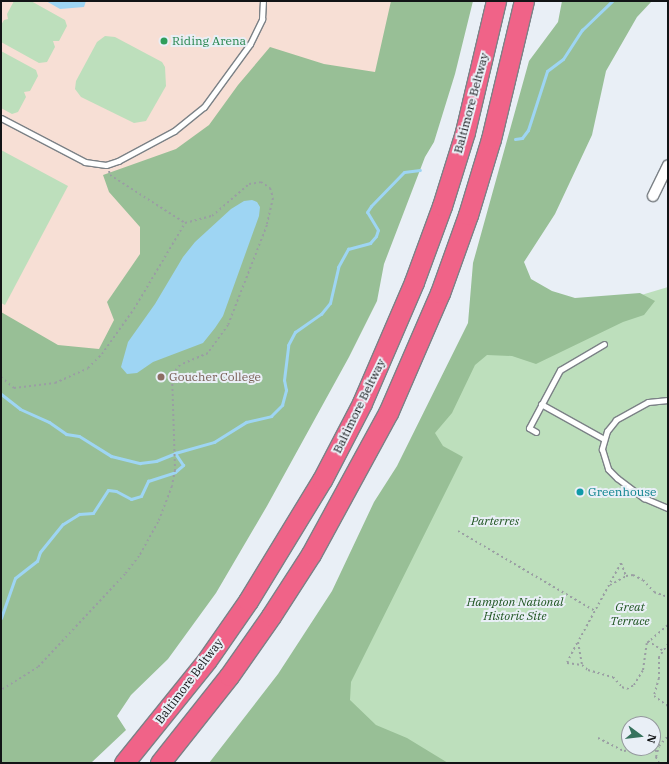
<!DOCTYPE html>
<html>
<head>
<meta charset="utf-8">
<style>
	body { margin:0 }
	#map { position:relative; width:669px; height:764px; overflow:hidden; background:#e9eff6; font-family:"IBM Plex Serif",serif }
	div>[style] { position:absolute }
	.education>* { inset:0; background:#f7dfd5 }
	.green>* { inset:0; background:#bddfbc }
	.forest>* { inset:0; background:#98bf96 }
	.water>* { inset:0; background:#9ed5f3 }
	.stream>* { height:3px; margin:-1.5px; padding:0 1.5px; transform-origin:1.5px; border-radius:1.5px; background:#9ed5f3 }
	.path>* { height:2px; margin-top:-1px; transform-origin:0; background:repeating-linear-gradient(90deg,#9a9ea3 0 2px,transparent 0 5px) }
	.roads { filter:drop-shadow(1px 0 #7b8186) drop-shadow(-1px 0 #7b8186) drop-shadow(0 1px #7b8186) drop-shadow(0 -1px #7b8186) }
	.lane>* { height:5px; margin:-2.5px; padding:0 2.5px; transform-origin:2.5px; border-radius:2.5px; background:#fff }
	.street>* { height:10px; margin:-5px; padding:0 5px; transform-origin:5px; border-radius:5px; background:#fff }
	.highway>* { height:19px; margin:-9.5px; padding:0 9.5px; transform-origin:9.5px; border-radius:9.5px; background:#f06388 }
	.dots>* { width:11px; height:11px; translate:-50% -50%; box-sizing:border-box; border:2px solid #e9eff6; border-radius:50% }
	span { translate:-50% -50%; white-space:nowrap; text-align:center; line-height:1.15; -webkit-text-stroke:4px #e9eff6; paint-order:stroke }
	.leisure-label { font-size:12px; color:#27864d }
	.left { translate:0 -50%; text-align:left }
	.street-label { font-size:12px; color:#121416 }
	.education-label { font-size:12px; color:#785e54 }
	.culture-label { font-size:12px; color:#0d838f }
	.park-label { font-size:12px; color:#1e5420; font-style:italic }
	.frame { position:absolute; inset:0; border:2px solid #121416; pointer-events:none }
	.north { position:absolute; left:621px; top:716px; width:40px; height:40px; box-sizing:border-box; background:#e9eff6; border:1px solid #93979c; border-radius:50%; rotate:105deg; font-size:11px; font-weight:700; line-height:16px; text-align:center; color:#121416 }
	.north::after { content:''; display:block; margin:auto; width:14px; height:18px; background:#36725d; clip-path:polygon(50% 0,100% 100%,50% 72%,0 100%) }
</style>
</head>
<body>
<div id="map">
	<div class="education">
		<i style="clip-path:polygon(1px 1px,458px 1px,1px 763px)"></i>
	</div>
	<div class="green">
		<i style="clip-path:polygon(14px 1px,31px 1px,65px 20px,67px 26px,59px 41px,53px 41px,55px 47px,47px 62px,39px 63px,1px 42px,1px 25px,4px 20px,8px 19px,7px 14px)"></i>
		<i style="clip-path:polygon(105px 36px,115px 37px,162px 62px,165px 67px,166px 86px,146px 121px,134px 123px,81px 97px,75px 89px,76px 81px,97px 42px)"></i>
		<i style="clip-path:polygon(1px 51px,36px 70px,38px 76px,30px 91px,24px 92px,26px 97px,18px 112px,12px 114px,1px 108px)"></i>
		<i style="clip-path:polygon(1px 150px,68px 186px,5px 305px,1px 303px)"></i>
		<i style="clip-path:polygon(evenodd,668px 287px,668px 763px,278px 763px,471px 346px,668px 287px,629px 724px,653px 724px,653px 748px,629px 748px,629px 724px)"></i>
	</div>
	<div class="forest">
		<i style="clip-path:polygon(391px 1px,473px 1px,455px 74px,434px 142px,425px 157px,384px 264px,377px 301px,349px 357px,267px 506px,216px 593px,168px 659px,131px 695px,117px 716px,126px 730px,91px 763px,1px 763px,1px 312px,58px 345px,99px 349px,114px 320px,107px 302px,140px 254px,140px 227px,109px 192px,103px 175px,176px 149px,209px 125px,238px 85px,270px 47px,324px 64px,375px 72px)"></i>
		<i style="clip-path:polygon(562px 1px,652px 1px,637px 17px,606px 71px,592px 135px,555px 214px,524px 262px,531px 279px,552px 291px,575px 298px,640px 293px,655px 301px,644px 315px,623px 322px,536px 364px,512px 356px,487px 355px,475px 365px,452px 413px,435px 433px,443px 446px,463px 457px,351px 682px,350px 700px,376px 725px,407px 738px,448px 763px,209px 763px,278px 674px,332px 591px,374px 502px,397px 466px,468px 323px,473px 263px,529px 61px,558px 22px)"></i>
	</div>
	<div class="water">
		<i style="clip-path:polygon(46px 1px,86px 1px,84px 7px,60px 9px)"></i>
		<i style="clip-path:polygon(252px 200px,257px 202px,260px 207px,259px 216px,223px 316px,215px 328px,203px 343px,153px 362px,137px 373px,127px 374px,121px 367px,128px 342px,155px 304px,183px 257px,195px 242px,231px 209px,244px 201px)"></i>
	</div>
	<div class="stream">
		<i style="left:515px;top:139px;width:7px;rotate:-8deg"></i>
		<i style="left:522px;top:138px;width:10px;rotate:-53deg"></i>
		<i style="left:528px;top:130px;width:62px;rotate:-72.1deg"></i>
		<i style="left:547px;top:71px;width:20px;rotate:-37deg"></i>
		<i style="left:563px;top:59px;width:35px;rotate:-57deg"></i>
		<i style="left:582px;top:30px;width:42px;rotate:-44deg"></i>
		<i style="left:1px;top:394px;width:24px;rotate:38deg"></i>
		<i style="left:20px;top:409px;width:32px;rotate:24deg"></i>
		<i style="left:49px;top:422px;width:21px;rotate:35deg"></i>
		<i style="left:66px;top:434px;width:13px;rotate:9deg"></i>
		<i style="left:79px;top:436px;width:38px;rotate:32deg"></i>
		<i style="left:111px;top:456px;width:30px;rotate:14deg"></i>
		<i style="left:140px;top:463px;width:16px;rotate:-7deg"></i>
		<i style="left:156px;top:461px;width:22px;rotate:-22deg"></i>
		<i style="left:1px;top:618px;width:42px;rotate:-70.7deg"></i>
		<i style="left:15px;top:578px;width:28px;rotate:-38deg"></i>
		<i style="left:37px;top:561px;width:9px;rotate:-72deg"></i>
		<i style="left:40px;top:552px;width:36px;rotate:-51deg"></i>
		<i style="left:63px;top:524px;width:19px;rotate:-32deg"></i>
		<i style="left:79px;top:514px;width:14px;rotate:-4deg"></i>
		<i style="left:93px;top:513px;width:27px;rotate:-57deg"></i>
		<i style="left:108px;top:490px;width:8px;rotate:7deg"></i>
		<i style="left:116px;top:491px;width:17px;rotate:28deg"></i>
		<i style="left:131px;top:499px;width:10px;rotate:-17deg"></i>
		<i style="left:141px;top:496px;width:17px;rotate:-65deg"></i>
		<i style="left:148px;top:481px;width:28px;rotate:-18deg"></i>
		<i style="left:175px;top:472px;width:11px;rotate:-41deg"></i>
		<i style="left:183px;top:465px;width:14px;rotate:-124deg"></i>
		<i style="left:175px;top:453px;width:41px;rotate:-15.8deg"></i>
		<i style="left:214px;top:442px;width:38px;rotate:-32deg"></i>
		<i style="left:246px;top:422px;width:26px;rotate:-13deg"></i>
		<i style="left:271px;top:416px;width:16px;rotate:-45deg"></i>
		<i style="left:282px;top:405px;width:16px;rotate:-75deg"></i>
		<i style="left:286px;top:390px;width:10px;rotate:-101deg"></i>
		<i style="left:284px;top:380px;width:35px;rotate:-83deg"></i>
		<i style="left:288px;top:345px;width:15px;rotate:-62deg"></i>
		<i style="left:295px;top:332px;width:32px;rotate:-35deg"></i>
		<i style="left:321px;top:314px;width:14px;rotate:-51deg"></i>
		<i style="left:330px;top:303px;width:37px;rotate:-77deg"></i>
		<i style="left:338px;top:267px;width:21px;rotate:-61deg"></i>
		<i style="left:348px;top:249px;width:23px;rotate:-15deg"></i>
		<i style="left:370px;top:243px;width:9px;rotate:-49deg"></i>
		<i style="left:376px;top:236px;width:6px;rotate:-72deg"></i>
		<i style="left:378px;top:230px;width:21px;rotate:-121deg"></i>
		<i style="left:367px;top:212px;width:7px;rotate:-56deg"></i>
		<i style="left:371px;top:206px;width:47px;rotate:-45.9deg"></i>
		<i style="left:404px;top:172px;width:16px;rotate:-7deg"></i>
	</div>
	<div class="path">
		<i style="left:109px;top:171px;width:4px;rotate:76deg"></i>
		<i style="left:110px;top:175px;width:89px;rotate:32.6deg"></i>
		<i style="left:1px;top:377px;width:17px;rotate:40deg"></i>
		<i style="left:14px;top:388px;width:41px;rotate:-7deg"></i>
		<i style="left:55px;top:383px;width:36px;rotate:-24deg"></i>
		<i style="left:88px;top:368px;width:20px;rotate:-45deg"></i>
		<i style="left:102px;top:354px;width:55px;rotate:-54.6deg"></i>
		<i style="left:134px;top:309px;width:100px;rotate:-59.3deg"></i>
		<i style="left:185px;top:223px;width:28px;rotate:-15deg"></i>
		<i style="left:212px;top:216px;width:49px;rotate:-40.9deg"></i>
		<i style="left:249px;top:184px;width:12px;rotate:-9deg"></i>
		<i style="left:261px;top:182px;width:11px;rotate:34deg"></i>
		<i style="left:270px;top:188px;width:10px;rotate:73deg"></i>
		<i style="left:273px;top:198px;width:28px;rotate:103deg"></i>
		<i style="left:267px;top:225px;width:107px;rotate:111.3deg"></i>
		<i style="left:228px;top:325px;width:34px;rotate:126deg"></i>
		<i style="left:208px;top:353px;width:30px;rotate:157deg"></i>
		<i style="left:180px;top:365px;width:12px;rotate:132deg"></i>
		<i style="left:172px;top:374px;width:96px;rotate:88.2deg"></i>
		<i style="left:175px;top:470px;width:16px;rotate:101deg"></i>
		<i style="left:172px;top:486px;width:39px;rotate:111deg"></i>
		<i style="left:158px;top:522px;width:39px;rotate:119deg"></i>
		<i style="left:139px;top:556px;width:23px;rotate:128deg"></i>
		<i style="left:125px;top:574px;width:127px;rotate:133.1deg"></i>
		<i style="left:38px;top:667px;width:44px;rotate:148.1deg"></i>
		<i style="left:458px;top:531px;width:159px;rotate:30.3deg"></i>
		<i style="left:621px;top:563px;width:90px;rotate:118.6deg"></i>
		<i style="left:578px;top:642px;width:23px;rotate:80deg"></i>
		<i style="left:582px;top:665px;width:8px;rotate:40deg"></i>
		<i style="left:588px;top:670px;width:26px;rotate:16deg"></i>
		<i style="left:613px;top:677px;width:13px;rotate:48deg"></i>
		<i style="left:622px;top:687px;width:5px;rotate:22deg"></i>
		<i style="left:627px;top:689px;width:8px;rotate:-30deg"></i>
		<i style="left:634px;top:685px;width:17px;rotate:-59deg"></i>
		<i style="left:643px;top:670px;width:27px;rotate:-82deg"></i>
		<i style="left:647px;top:643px;width:28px;rotate:-41deg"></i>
		<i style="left:621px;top:563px;width:14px;rotate:69deg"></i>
		<i style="left:610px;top:585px;width:18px;rotate:-29deg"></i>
		<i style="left:626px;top:576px;width:7px;rotate:-8deg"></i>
		<i style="left:633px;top:575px;width:11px;rotate:27deg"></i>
		<i style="left:643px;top:580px;width:16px;rotate:47deg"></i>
		<i style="left:654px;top:592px;width:15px;rotate:20deg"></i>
		<i style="left:648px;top:641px;width:17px;rotate:33deg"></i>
		<i style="left:577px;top:643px;width:22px;rotate:117deg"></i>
		<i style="left:567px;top:663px;width:15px;rotate:8deg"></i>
		<i style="left:668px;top:644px;width:16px;rotate:125deg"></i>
		<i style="left:659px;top:657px;width:21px;rotate:90deg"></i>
		<i style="left:659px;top:678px;width:19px;rotate:106deg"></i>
		<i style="left:654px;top:696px;width:17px;rotate:36deg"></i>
		<i style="left:668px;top:720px;width:10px;rotate:90deg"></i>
		<i style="left:598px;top:738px;width:29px;rotate:27deg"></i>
		<i style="left:624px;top:751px;width:16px;rotate:-11deg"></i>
		<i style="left:640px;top:748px;width:17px;rotate:10deg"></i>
		<i style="left:659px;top:763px;width:7px;rotate:-117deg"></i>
		<i style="left:656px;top:757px;width:11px;rotate:-75deg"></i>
		<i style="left:659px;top:746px;width:13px;rotate:-48deg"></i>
	</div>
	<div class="roads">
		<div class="lane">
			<i style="left:1px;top:118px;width:95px;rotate:27.6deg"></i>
			<i style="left:85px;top:162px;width:21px;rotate:8deg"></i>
			<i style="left:106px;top:165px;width:13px;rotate:-18deg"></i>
			<i style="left:118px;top:161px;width:64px;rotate:-28.2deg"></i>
			<i style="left:174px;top:131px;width:38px;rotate:-39deg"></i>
			<i style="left:204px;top:107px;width:78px;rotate:-53.9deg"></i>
			<i style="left:250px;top:44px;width:28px;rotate:-64deg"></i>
			<i style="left:262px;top:19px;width:18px;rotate:-87deg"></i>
			<i style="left:668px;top:400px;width:20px;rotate:174deg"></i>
			<i style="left:648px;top:402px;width:37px;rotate:151deg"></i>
			<i style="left:616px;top:420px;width:14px;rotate:129deg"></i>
			<i style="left:607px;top:431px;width:19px;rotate:106deg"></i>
			<i style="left:602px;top:449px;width:21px;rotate:73deg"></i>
			<i style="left:608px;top:469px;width:13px;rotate:45deg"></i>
			<i style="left:617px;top:478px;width:34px;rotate:37deg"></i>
			<i style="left:644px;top:498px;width:26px;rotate:23deg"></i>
			<i style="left:541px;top:404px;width:72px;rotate:29.1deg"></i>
			<i style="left:536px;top:432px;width:8px;rotate:-150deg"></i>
			<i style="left:529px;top:428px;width:66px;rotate:-61.9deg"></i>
			<i style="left:560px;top:370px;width:51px;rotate:-30.6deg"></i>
		</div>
		<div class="street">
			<i style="left:653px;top:196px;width:34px;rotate:-64deg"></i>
		</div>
		<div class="highway">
			<i style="left:124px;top:763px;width:132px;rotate:-51.1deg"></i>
			<i style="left:207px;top:660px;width:72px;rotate:-55.2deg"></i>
			<i style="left:248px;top:601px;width:142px;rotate:-58.6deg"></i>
			<i style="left:322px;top:480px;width:87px;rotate:-62.5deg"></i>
			<i style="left:362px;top:403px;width:132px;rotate:-66.7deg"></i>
			<i style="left:414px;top:282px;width:81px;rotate:-69.8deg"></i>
			<i style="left:442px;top:206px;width:77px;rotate:-72.7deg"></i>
			<i style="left:465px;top:132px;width:135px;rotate:-76.7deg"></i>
			<i style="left:160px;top:763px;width:111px;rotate:-51.6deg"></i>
			<i style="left:229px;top:676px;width:73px;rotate:-55deg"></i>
			<i style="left:271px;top:616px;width:74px;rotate:-57.2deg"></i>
			<i style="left:311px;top:554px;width:161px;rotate:-61.4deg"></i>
			<i style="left:388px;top:413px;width:131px;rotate:-66.6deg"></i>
			<i style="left:440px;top:293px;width:83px;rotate:-70.3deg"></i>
			<i style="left:468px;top:215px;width:79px;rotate:-73.2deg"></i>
			<i style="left:491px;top:139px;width:142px;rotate:-76.6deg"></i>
		</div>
	</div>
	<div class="dots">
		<i style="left:164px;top:41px;background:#2e9e5b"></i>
		<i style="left:161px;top:377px;background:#8d6e63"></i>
		<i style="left:580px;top:492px;background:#0f9aa8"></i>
	</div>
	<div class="leisure-label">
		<span class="left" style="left:172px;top:41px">Riding Arena</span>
	</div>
	<div class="street-label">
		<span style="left:471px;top:103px;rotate:-75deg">Baltimore Beltway</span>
		<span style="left:359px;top:406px;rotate:-64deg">Baltimore Beltway</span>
		<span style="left:189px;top:681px;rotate:-53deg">Baltimore Beltway</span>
	</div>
	<div class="education-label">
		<span class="left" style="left:169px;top:377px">Goucher College</span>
	</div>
	<div class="culture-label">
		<span class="left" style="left:588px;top:492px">Greenhouse</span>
	</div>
	<div class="park-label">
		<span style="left:495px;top:521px">Parterres</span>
		<span style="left:515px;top:609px">Hampton National<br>Historic Site</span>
		<span style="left:630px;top:614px">Great<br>Terrace</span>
	</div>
	<div class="frame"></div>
	<div class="north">N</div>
</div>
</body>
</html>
